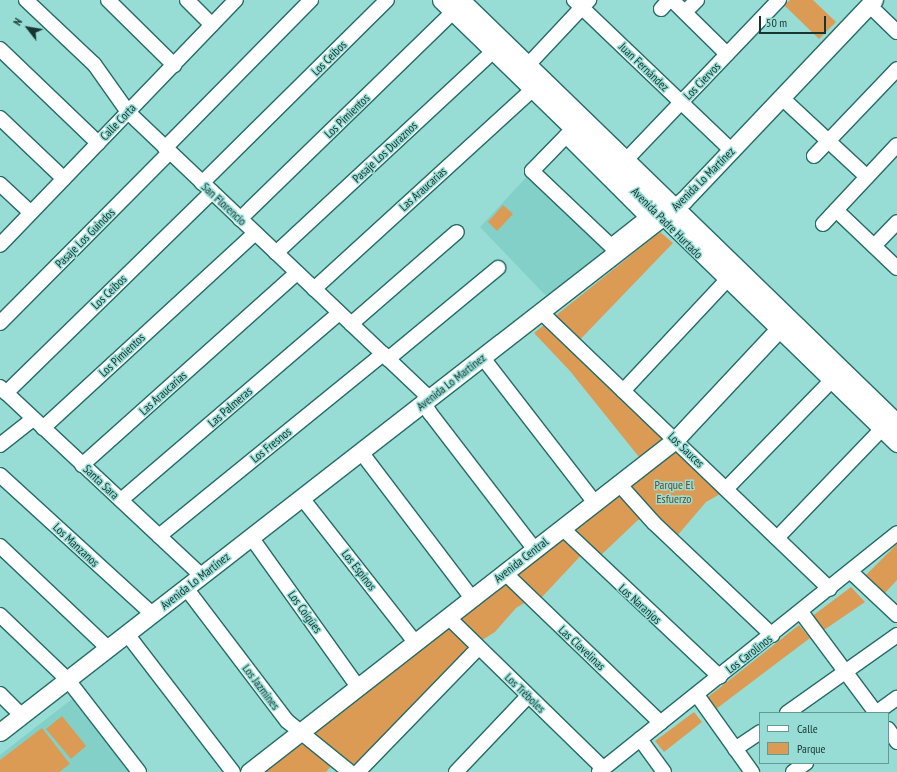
<!DOCTYPE html>
<html>
<head>
<meta charset="utf-8">
<style>
	body { margin:0 }
	#map { position:relative; width:897px; height:772px; overflow:hidden; background:#98ddd5; font-family:"PT Sans Narrow",sans-serif }
	div>[style] { position:absolute }
	.built>* { inset:0; background:#83d0c8 }
	.green>* { inset:0; background:#db9b54 }
	.roads { filter:drop-shadow(1px 0 #276c66) drop-shadow(-1px 0 #276c66) drop-shadow(0 1px #276c66) drop-shadow(0 -1px #276c66) }
	.minor>* { height:14px; margin:-7px; padding:0 7px; transform-origin:7px; border-radius:7px; background:#fff }
	.major>* { height:17px; margin:-8.5px; padding:0 8.5px; transform-origin:8.5px; border-radius:8.5px; background:#fff }
	span { translate:-50% -50%; white-space:nowrap; text-align:center; line-height:1.15; -webkit-text-stroke:3px #98ddd5; paint-order:stroke }
	.street-label { font-size:12px; color:#183532 }
	.park-label { font-size:12px; color:#6c471d }
	.legend { position:absolute; left:759px; top:712px; width:130px; height:52px; box-sizing:border-box; background:#98ddd5; border:1px solid #659a94; margin:0; padding:5px 7px; list-style:none; font-size:12px; color:#183532 }
	.legend li { display:flex; align-items:center; gap:8px; height:20px }
	.legend b { width:20px; border:1px solid #659a94 }
	.north { position:absolute; left:8px; top:8px; width:40px; height:40px; -webkit-text-stroke:3px #98ddd5; paint-order:stroke; rotate:301deg; font-size:11px; font-weight:700; line-height:16px; text-align:center; color:#183532 }
	.north::after { content:''; display:block; margin:auto; width:14px; height:18px; background:#183532; clip-path:polygon(50% 0,100% 100%,50% 72%,0 100%) }
	.scale { position:absolute; left:759px; top:16px; width:67px; height:18px; box-sizing:border-box; border:2px solid #183532; border-top:0; padding-left:5px; font-size:12px; line-height:14px; white-space:nowrap; color:#183532; -webkit-text-stroke:3px #98ddd5; paint-order:stroke }
</style>
</head>
<body>
<div id="map">
	<div class="built">
		<i style="clip-path:polygon(532px 171px,611px 246px,546px 296px,480px 227px)"></i>
		<i style="clip-path:polygon(72px 699px,129px 772px,0 772px,0 755px)"></i>
	</div>
	<div class="green">
		<i style="clip-path:polygon(790px 0,813px 0,836px 22px,819px 39px,784px 5px)"></i>
		<i style="clip-path:polygon(503px 205px,513px 214px,497px 231px,488px 222px)"></i>
		<i style="clip-path:polygon(660px 232px,673px 243px,572px 348px,720px 494px,706px 502px,677px 536px,654px 515px,638px 520px,599px 557px,587px 549px,542px 597px,531px 599px,516px 608px,495px 632px,479px 642px,354px 769px,337px 759px,326px 772px,262px 772px,651px 472px,570px 371px,534px 333px)"></i>
		<i style="clip-path:polygon(897px 544px,897px 580px,885px 593px,865px 576px)"></i>
		<i style="clip-path:polygon(851px 587px,865px 602px,821px 632px,811px 617px)"></i>
		<i style="clip-path:polygon(799px 625px,810px 638px,716px 709px,708px 697px)"></i>
		<i style="clip-path:polygon(694px 712px,702px 722px,664px 752px,655px 741px)"></i>
		<i style="clip-path:polygon(62px 716px,86px 746px,71px 759px,46px 729px)"></i>
		<i style="clip-path:polygon(42px 728px,70px 764px,59px 772px,0 772px,0 760px)"></i>
	</div>
	<div class="roads">
		<div class="minor">
			<i style="left:26px;top:0;width:93px;rotate:43.3deg"></i>
			<i style="left:94px;top:64px;width:59px;rotate:54.7deg"></i>
			<i style="left:128px;top:112px;width:410px;rotate:43.5deg"></i>
			<i style="left:425px;top:394px;width:9px;rotate:96deg"></i>
			<i style="left:424px;top:403px;width:12px;rotate:59deg"></i>
			<i style="left:430px;top:413px;width:173px;rotate:52.5deg"></i>
			<i style="left:108px;top:0;width:93px;rotate:44.6deg"></i>
			<i style="left:187px;top:0;width:35px;rotate:45deg"></i>
			<i style="left:574px;top:0;width:219px;rotate:43.7deg"></i>
			<i style="left:672px;top:0;width:77px;rotate:44.5deg"></i>
			<i style="left:869px;top:5px;width:39px;rotate:44deg"></i>
			<i style="left:661px;top:9px;width:12px;rotate:-48deg"></i>
			<i style="left:685px;top:12px;width:17px;rotate:-45deg"></i>
			<i style="left:0;top:49px;width:136px;rotate:43.8deg"></i>
			<i style="left:527px;top:66px;width:91px;rotate:-46.8deg"></i>
			<i style="left:782px;top:98px;width:116px;rotate:42.9deg"></i>
			<i style="left:0;top:118px;width:88px;rotate:43.6deg"></i>
			<i style="left:566px;top:136px;width:110px;rotate:45deg"></i>
			<i style="left:644px;top:214px;width:6px;rotate:90deg"></i>
			<i style="left:644px;top:220px;width:42px;rotate:141.8deg"></i>
			<i style="left:611px;top:246px;width:109px;rotate:-136.5deg"></i>
			<i style="left:532px;top:171px;width:49px;rotate:-45.8deg"></i>
			<i style="left:165px;top:148px;width:208px;rotate:-45.4deg"></i>
			<i style="left:814px;top:156px;width:120px;rotate:-46.3deg"></i>
			<i style="left:625px;top:161px;width:223px;rotate:-46.3deg"></i>
			<i style="left:202px;top:183px;width:260px;rotate:-44.7deg"></i>
			<i style="left:0;top:184px;width:42px;rotate:43.1deg"></i>
			<i style="left:836px;top:210px;width:84px;rotate:43.6deg"></i>
			<i style="left:240px;top:219px;width:297px;rotate:-44.2deg"></i>
			<i style="left:823px;top:224px;width:108px;rotate:-46.9deg"></i>
			<i style="left:0;top:245px;width:340px;rotate:-46.1deg"></i>
			<i style="left:874px;top:246px;width:33px;rotate:-46deg"></i>
			<i style="left:276px;top:253px;width:296px;rotate:-42.9deg"></i>
			<i style="left:314px;top:289px;width:297px;rotate:-42.4deg"></i>
			<i style="left:541px;top:312px;width:400px;rotate:43.8deg"></i>
			<i style="left:0;top:323px;width:241px;rotate:-45.2deg"></i>
			<i style="left:351px;top:324px;width:140px;rotate:-41deg"></i>
			<i style="left:483px;top:358px;width:183px;rotate:52.3deg"></i>
			<i style="left:388px;top:359px;width:143px;rotate:-39.6deg"></i>
			<i style="left:0;top:387px;width:277px;rotate:43.1deg"></i>
			<i style="left:623px;top:391px;width:151px;rotate:-46.9deg"></i>
			<i style="left:6px;top:393px;width:288px;rotate:-44.3deg"></i>
			<i style="left:43px;top:428px;width:288px;rotate:-42.6deg"></i>
			<i style="left:0;top:445px;width:42px;rotate:-38.2deg"></i>
			<i style="left:361px;top:452px;width:183px;rotate:52.8deg"></i>
			<i style="left:82px;top:465px;width:288px;rotate:-41.8deg"></i>
			<i style="left:0;top:475px;width:206px;rotate:42.4deg"></i>
			<i style="left:619px;top:484px;width:52px;rotate:48.1deg"></i>
			<i style="left:654px;top:523px;width:163px;rotate:43.5deg"></i>
			<i style="left:726px;top:489px;width:151px;rotate:-45.8deg"></i>
			<i style="left:302px;top:498px;width:183px;rotate:51.9deg"></i>
			<i style="left:121px;top:500px;width:287px;rotate:-40.6deg"></i>
			<i style="left:562px;top:528px;width:217px;rotate:43.3deg"></i>
			<i style="left:159px;top:536px;width:289px;rotate:-39.1deg"></i>
			<i style="left:251px;top:537px;width:184px;rotate:54.5deg"></i>
			<i style="left:777px;top:538px;width:151px;rotate:-46.1deg"></i>
			<i style="left:0;top:546px;width:149px;rotate:43.4deg"></i>
			<i style="left:851px;top:572px;width:63px;rotate:43.1deg"></i>
			<i style="left:505px;top:573px;width:216px;rotate:43.9deg"></i>
			<i style="left:186px;top:588px;width:167px;rotate:52.8deg"></i>
			<i style="left:287px;top:721px;width:81px;rotate:39deg"></i>
			<i style="left:801px;top:612px;width:126px;rotate:53.4deg"></i>
			<i style="left:0;top:615px;width:94px;rotate:43.7deg"></i>
			<i style="left:68px;top:680px;width:116px;rotate:52.3deg"></i>
			<i style="left:448px;top:617px;width:216px;rotate:44.3deg"></i>
			<i style="left:127px;top:634px;width:174px;rotate:52.5deg"></i>
			<i style="left:0;top:694px;width:31px;rotate:45deg"></i>
			<i style="left:697px;top:695px;width:95px;rotate:54.5deg"></i>
			<i style="left:787px;top:713px;width:135px;rotate:-35.3deg"></i>
			<i style="left:876px;top:713px;width:26px;rotate:-36deg"></i>
			<i style="left:888px;top:729px;width:16px;rotate:55deg"></i>
			<i style="left:640px;top:739px;width:41px;rotate:54deg"></i>
			<i style="left:735px;top:749px;width:30px;rotate:-34deg"></i>
			<i style="left:358px;top:772px;width:173px;rotate:-45.9deg"></i>
			<i style="left:456px;top:772px;width:105px;rotate:-46.5deg"></i>
			<i style="left:599px;top:772px;width:382px;rotate:-38.7deg"></i>
			<i style="left:793px;top:772px;width:16px;rotate:-35deg"></i>
		</div>
		<div class="major">
			<i style="left:441px;top:0;width:636px;rotate:44.17deg"></i>
			<i style="left:461px;top:0;width:607px;rotate:44.13deg"></i>
			<i style="left:0;top:732px;width:867px;rotate:-37.87deg"></i>
			<i style="left:684px;top:200px;width:276px;rotate:-46.5deg"></i>
			<i style="left:249px;top:772px;width:540px;rotate:-37.93deg"></i>
			<i style="left:675px;top:440px;width:151px;rotate:-46.9deg"></i>
			<i style="left:778px;top:330px;width:20px;rotate:-9deg"></i>
		</div>
	</div>
	<div class="street-label">
		<span style="left:329px;top:58px;rotate:-45deg">Los Ceibos</span>
		<span style="left:644px;top:67px;rotate:44deg">Juan Fernández</span>
		<span style="left:702px;top:81px;rotate:-46deg">Los Ciervos</span>
		<span style="left:347px;top:116px;rotate:-44deg">Los Pimientos</span>
		<span style="left:118px;top:122px;rotate:-46deg">Calle Corta</span>
		<span style="left:385px;top:152px;rotate:-43deg">Pasaje Los Duraznos</span>
		<span style="left:703px;top:179px;rotate:-45deg">Avenida Lo Martínez</span>
		<span style="left:423px;top:189px;rotate:-42deg">Las Araucarias</span>
		<span style="left:224px;top:204px;rotate:43deg">San Florencio</span>
		<span style="left:667px;top:223px;rotate:45deg">Avenida Padre Hurtado</span>
		<span style="left:85px;top:238px;rotate:-45deg">Pasaje Los Guindos</span>
		<span style="left:109px;top:292px;rotate:-44deg">Los Ceibos</span>
		<span style="left:122px;top:355px;rotate:-43deg">Los Pimientos</span>
		<span style="left:451px;top:382px;rotate:-38deg">Avenida Lo Martínez</span>
		<span style="left:163px;top:393px;rotate:-42deg">Las Araucarias</span>
		<span style="left:230px;top:407px;rotate:-41deg">Las Palmeras</span>
		<span style="left:271px;top:445px;rotate:-39deg">Los Fresnos</span>
		<span style="left:686px;top:450px;rotate:44deg">Los Sauces</span>
		<span style="left:101px;top:482px;rotate:43deg">Santa Sara</span>
		<span style="left:76px;top:545px;rotate:43deg">Los Manzanos</span>
		<span style="left:521px;top:560px;rotate:-38deg">Avenida Central</span>
		<span style="left:359px;top:570px;rotate:52deg">Los Espinos</span>
		<span style="left:195px;top:581px;rotate:-38deg">Avenida Lo Martínez</span>
		<span style="left:640px;top:604px;rotate:42deg">Los Naranjos</span>
		<span style="left:305px;top:612px;rotate:54deg">Los Coigües</span>
		<span style="left:582px;top:648px;rotate:43deg">Las Clavelinas</span>
		<span style="left:749px;top:654px;rotate:-38deg">Los Carolinos</span>
		<span style="left:261px;top:687px;rotate:53deg">Los Jazmines</span>
		<span style="left:525px;top:693px;rotate:44deg">Los Tréboles</span>
	</div>
	<div class="park-label">
		<span style="left:674px;top:492px">Parque El<br>Esfuerzo</span>
	</div>
	<ul class="legend">
	<li><b style="height:5px;background:#fff"></b>Calle</li>
	<li><b style="height:11px;background:#db9b54"></b>Parque</li>
	</ul>
	<div class="north">N</div>
	<div class="scale">50 m</div>
</div>
</body>
</html>
